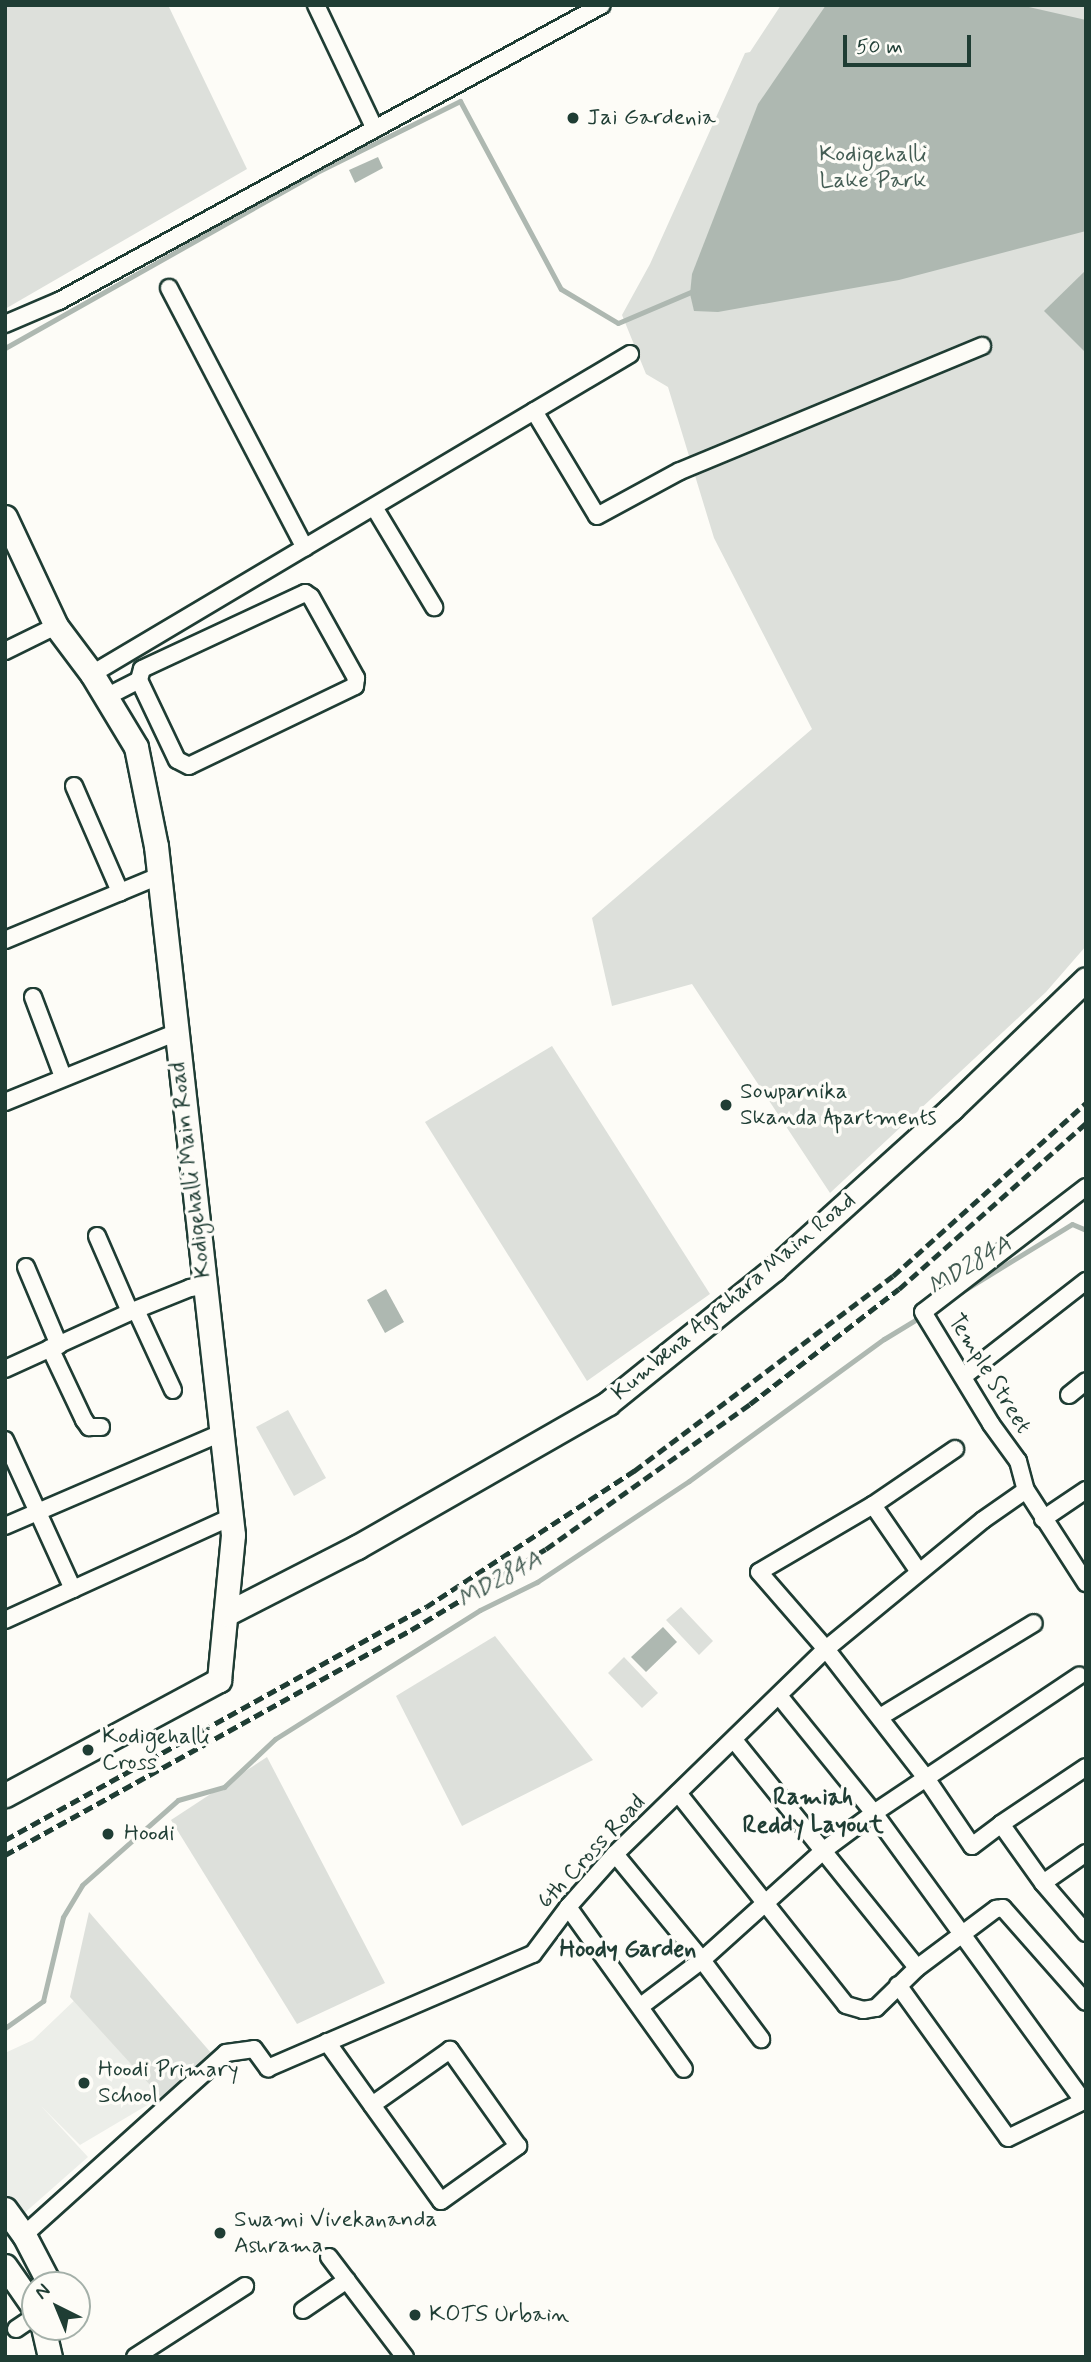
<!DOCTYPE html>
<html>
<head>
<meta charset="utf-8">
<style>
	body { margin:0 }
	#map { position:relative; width:1091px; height:2362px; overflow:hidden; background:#fdfcf7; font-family:Mynerve,sans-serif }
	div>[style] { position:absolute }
	.built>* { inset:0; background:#eceee9 }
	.green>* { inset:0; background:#dde0db }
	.water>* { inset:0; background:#aeb8b1 }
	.stream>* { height:5px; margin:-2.5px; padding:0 2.5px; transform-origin:2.5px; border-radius:2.5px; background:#aeb8b1 }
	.roads { filter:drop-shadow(2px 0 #1f3d34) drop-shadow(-2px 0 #1f3d34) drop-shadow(0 2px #1f3d34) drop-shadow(0 -2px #1f3d34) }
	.street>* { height:16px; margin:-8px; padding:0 8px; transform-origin:8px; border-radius:8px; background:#fdfcf7 }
	.secondary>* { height:23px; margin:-11.5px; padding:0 11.5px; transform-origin:11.5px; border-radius:11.5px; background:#fdfcf7 }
	.rail>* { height:5px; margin-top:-2.5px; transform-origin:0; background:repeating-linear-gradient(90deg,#1f3d34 0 10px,transparent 0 15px) }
	.dots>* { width:19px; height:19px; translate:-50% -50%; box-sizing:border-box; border:4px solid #fdfcf7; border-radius:50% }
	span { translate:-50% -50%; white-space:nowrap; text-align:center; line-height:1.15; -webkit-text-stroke:7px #fdfcf7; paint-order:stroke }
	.poi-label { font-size:23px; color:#1f3d34 }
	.left { translate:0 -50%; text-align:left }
	.park-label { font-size:23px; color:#455e55 }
	.street-label { font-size:23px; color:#1f3d34 }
	.water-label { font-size:24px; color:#435c53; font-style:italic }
	.neighbourhood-label { font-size:24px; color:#1f3d34; font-weight:700 }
	.frame { position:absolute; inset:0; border:7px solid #1f3d34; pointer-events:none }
	.north { position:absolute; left:21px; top:2271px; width:70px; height:70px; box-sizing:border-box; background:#fdfcf7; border:2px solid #a4b0a9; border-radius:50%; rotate:317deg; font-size:19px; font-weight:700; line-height:28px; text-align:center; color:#1f3d34 }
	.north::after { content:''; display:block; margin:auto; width:24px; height:32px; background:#1f3d34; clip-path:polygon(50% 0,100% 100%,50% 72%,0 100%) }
	.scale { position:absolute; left:843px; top:35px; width:128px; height:32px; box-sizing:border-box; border:4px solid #1f3d34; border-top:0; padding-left:9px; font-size:21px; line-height:24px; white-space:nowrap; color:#1f3d34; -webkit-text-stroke:5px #fdfcf7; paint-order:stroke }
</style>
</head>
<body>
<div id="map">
	<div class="built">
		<i style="clip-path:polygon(80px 1995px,161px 2097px,80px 2145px,41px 2106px,88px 2157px,21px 2216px,5px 2197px,5px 2053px,33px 2040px)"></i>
	</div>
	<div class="green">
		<i style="clip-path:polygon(5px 5px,168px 5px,247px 169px,5px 309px)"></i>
		<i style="clip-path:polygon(781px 5px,1086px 5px,1086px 946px,1046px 992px,830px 1193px,692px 984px,612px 1006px,592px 918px,812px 729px,714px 538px,668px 387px,646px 374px,622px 315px,650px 264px,745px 53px,750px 52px)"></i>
		<i style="clip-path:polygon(552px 1046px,710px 1294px,587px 1381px,425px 1122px)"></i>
		<i style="clip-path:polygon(288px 1410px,326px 1478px,294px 1496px,256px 1427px)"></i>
		<i style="clip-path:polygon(681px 1607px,713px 1641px,699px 1655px,666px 1620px)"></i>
		<i style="clip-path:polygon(495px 1636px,593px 1760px,462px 1826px,396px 1696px)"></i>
		<i style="clip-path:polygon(624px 1657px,658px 1693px,642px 1708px,608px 1673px)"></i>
		<i style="clip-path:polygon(267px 1757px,385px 1983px,297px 2024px,171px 1820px)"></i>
		<i style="clip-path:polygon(89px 1912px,212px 2054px,161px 2097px,70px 1997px)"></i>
	</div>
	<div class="water">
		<i style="clip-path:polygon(826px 5px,1020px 5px,1086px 20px,1086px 231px,899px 280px,718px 312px,694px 311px,690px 294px,692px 274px,758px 104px)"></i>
		<i style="clip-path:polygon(378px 157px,383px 168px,355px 183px,349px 170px)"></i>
		<i style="clip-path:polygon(1086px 270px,1086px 353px,1044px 311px)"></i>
		<i style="clip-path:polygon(386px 1289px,404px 1322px,385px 1333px,367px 1300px)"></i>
		<i style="clip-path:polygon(663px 1627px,677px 1642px,646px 1672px,631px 1657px)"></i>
	</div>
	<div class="stream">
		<i style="left:5px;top:348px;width:356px;rotate:-29.4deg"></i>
		<i style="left:315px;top:173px;width:162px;rotate:-26.4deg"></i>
		<i style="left:460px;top:101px;width:213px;rotate:61.8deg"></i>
		<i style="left:561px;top:289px;width:66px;rotate:30.8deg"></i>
		<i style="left:618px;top:323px;width:82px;rotate:-23.1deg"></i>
		<i style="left:961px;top:1292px;width:130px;rotate:-31.5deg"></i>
		<i style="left:1072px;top:1224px;width:15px;rotate:23deg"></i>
		<i style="left:5px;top:2028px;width:47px;rotate:-35.4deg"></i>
		<i style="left:43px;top:2001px;width:86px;rotate:-76.6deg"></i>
		<i style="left:63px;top:1917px;width:37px;rotate:-59deg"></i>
		<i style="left:82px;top:1885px;width:128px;rotate:-41.5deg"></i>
		<i style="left:178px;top:1800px;width:48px;rotate:-15.8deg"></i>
		<i style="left:224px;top:1787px;width:70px;rotate:-43.3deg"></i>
		<i style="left:275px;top:1739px;width:242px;rotate:-32.2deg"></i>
		<i style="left:480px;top:1610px;width:64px;rotate:-26.2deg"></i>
		<i style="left:537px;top:1582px;width:182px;rotate:-33.6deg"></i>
		<i style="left:689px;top:1481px;width:241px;rotate:-36.1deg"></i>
		<i style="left:884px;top:1339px;width:44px;rotate:-31.2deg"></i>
	</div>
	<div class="roads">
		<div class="street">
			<i style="left:316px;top:5px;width:137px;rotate:64.6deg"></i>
			<i style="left:169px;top:288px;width:293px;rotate:62.4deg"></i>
			<i style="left:5px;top:324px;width:59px;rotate:-23.1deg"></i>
			<i style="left:59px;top:301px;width:618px;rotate:-28.6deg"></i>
			<i style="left:534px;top:411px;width:122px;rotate:59deg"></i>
			<i style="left:597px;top:516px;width:94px;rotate:-28.5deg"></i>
			<i style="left:680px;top:471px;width:327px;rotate:-22.5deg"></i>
			<i style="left:374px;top:507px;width:117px;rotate:59deg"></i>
			<i style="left:5px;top:651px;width:57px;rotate:-26.1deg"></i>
			<i style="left:92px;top:674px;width:626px;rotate:-30.74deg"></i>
			<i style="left:106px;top:697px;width:37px;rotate:-27deg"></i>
			<i style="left:139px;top:680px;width:11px;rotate:-75deg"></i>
			<i style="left:142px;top:669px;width:180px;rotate:-25deg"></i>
			<i style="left:305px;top:593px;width:7px;rotate:34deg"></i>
			<i style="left:311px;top:597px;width:93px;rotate:60.9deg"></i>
			<i style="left:356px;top:678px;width:8px;rotate:97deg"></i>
			<i style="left:355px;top:686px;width:184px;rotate:154.3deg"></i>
			<i style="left:189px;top:766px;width:13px;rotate:-153deg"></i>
			<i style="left:177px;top:760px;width:89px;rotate:-115.4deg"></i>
			<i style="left:74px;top:786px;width:116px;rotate:66.5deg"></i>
			<i style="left:5px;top:940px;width:167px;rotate:-22.6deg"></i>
			<i style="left:33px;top:997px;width:85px;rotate:69.4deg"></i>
			<i style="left:5px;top:1102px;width:183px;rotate:-22.1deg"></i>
			<i style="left:1086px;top:1187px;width:205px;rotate:142.5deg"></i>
			<i style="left:923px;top:1312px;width:131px;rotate:58.7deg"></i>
			<i style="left:991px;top:1424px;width:46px;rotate:53.9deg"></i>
			<i style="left:1018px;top:1461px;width:30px;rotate:75deg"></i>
			<i style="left:1026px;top:1490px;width:111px;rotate:57.2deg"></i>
			<i style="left:97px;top:1236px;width:83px;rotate:66.5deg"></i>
			<i style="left:26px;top:1267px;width:85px;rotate:67.1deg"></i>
			<i style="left:136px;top:1310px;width:88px;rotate:65.2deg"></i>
			<i style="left:50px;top:1348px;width:80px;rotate:64.7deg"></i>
			<i style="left:84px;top:1420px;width:9px;rotate:54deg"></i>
			<i style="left:89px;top:1427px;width:12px"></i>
			<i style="left:5px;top:1369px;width:137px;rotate:-24.5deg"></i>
			<i style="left:130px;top:1312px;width:65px;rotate:-21.8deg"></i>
			<i style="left:190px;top:1288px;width:14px;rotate:-8deg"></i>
			<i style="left:964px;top:1376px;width:155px;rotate:-37.9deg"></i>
			<i style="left:1069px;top:1395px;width:22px;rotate:-39deg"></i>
			<i style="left:5px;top:1440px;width:164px;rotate:65.5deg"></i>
			<i style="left:955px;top:1449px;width:99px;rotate:145.7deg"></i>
			<i style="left:873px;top:1505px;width:132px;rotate:149.6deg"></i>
			<i style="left:759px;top:1572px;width:102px;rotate:49deg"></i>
			<i style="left:826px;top:1649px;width:203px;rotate:-39.4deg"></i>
			<i style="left:983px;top:1520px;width:52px;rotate:-34.9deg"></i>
			<i style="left:873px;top:1505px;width:81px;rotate:55.5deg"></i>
			<i style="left:1043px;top:1519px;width:52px;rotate:-34deg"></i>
			<i style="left:5px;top:1526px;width:235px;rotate:-23.3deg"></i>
			<i style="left:5px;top:1620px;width:248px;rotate:-24.5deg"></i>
			<i style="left:780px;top:1697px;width:149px;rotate:51deg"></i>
			<i style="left:874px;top:1813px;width:356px;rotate:54deg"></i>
			<i style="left:880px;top:1717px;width:180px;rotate:-31.4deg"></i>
			<i style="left:734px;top:1740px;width:292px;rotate:51.2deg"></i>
			<i style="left:678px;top:1793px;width:270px;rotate:51.6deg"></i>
			<i style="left:846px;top:2005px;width:18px;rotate:16deg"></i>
			<i style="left:863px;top:2010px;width:13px;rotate:-9deg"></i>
			<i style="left:876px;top:2008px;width:57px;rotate:-44.3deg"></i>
			<i style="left:917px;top:1968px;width:99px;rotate:-36.8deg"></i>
			<i style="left:996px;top:1909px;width:7px;rotate:-8deg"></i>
			<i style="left:1003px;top:1908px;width:125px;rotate:48.6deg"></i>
			<i style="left:1001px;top:1824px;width:102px;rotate:-33.8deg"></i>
			<i style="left:615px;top:1854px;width:137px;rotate:50.6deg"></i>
			<i style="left:702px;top:1960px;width:99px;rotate:53.2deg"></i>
			<i style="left:1043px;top:1883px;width:52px;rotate:-34.9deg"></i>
			<i style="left:568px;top:1907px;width:199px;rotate:54.4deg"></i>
			<i style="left:898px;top:1985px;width:188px;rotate:54.3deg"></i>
			<i style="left:1008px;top:2138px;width:87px;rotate:-26deg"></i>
			<i style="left:641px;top:2006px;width:76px;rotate:-37deg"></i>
			<i style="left:702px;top:1960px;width:164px;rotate:-42deg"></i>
			<i style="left:824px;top:1850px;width:62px;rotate:-36.5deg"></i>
			<i style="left:874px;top:1813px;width:247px;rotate:-33.8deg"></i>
			<i style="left:327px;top:2042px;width:77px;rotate:54.5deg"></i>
			<i style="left:372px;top:2105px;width:118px;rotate:54.3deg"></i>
			<i style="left:441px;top:2201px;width:95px;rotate:-35.5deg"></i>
			<i style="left:518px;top:2146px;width:118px;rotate:-125.3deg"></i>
			<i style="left:450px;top:2050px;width:95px;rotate:144.8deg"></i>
			<i style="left:24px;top:2235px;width:272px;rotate:-42deg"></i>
			<i style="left:226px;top:2053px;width:28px;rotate:-8deg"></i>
			<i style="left:254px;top:2049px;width:24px;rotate:54deg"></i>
			<i style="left:268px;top:2068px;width:288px;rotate:-23.3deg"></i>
			<i style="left:533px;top:1954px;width:59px;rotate:-53.3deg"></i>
			<i style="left:568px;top:1907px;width:71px;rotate:-48.4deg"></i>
			<i style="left:615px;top:1854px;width:294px;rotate:-44.2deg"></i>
			<i style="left:826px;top:1649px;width:163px;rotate:52.2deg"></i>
			<i style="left:926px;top:1778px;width:82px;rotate:55.9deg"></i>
			<i style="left:972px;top:1846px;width:36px;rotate:-37deg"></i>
			<i style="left:1001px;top:1824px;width:72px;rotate:54.6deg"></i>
			<i style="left:1043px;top:1883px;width:66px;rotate:49.3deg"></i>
			<i style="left:329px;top:2257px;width:126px;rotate:52.8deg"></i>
			<i style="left:303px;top:2310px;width:53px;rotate:-34.3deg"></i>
			<i style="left:16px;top:2329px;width:23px;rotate:-34deg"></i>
			<i style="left:135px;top:2357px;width:131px;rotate:-32.8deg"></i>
		</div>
		<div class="secondary">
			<i style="left:5px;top:517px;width:120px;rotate:64.9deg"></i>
			<i style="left:56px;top:626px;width:60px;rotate:53.1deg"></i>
			<i style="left:92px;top:674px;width:85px;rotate:58.9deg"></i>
			<i style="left:136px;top:747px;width:101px;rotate:78.6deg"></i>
			<i style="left:156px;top:846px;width:693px;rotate:83.62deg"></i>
			<i style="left:233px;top:1535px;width:146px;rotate:95.5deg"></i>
			<i style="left:219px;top:1680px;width:243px;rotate:151.7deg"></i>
			<i style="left:226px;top:1614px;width:147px;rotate:-27.1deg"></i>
			<i style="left:357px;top:1547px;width:289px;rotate:-29.8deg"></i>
			<i style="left:608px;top:1403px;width:213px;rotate:-38.9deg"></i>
			<i style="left:774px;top:1269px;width:239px;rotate:-42.1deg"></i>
			<i style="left:951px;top:1109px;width:187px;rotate:-43.9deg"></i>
			<i style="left:5px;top:2209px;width:32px;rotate:54deg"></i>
			<i style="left:24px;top:2235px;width:56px;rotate:62.5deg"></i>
			<i style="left:5px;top:2266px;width:52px;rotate:55.1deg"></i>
			<i style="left:43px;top:2327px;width:31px;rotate:77deg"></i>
		</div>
	</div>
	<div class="rail">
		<i style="left:5px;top:1840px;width:481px;rotate:-29deg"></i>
		<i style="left:426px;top:1607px;width:249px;rotate:-33.2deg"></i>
		<i style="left:634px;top:1471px;width:324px;rotate:-37deg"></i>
		<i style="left:893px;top:1276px;width:259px;rotate:-41.9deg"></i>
		<i style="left:5px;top:1855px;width:464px;rotate:-29deg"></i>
		<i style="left:411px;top:1630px;width:157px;rotate:-31deg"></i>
		<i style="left:546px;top:1549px;width:250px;rotate:-35.4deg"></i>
		<i style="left:750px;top:1404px;width:188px;rotate:-37.7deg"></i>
		<i style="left:899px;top:1289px;width:250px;rotate:-41.6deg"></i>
	</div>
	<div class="dots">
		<i style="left:573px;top:118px;background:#1f3d34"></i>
		<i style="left:726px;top:1105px;background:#1f3d34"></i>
		<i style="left:88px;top:1750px;background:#1f3d34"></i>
		<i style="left:108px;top:1834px;background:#1f3d34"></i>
		<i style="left:84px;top:2083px;background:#1f3d34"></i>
		<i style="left:220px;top:2233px;background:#1f3d34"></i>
		<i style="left:415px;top:2315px;background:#1f3d34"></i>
	</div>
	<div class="poi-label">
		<span class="left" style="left:587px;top:118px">Jai Gardenia</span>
		<span class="left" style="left:740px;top:1105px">Sowparnika<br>Skanda Apartments</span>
		<span class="left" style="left:102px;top:1750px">Kodigehalli<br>Cross</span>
		<span class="left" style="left:124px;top:1834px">Hoodi</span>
		<span class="left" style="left:98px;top:2083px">Hoodi Primary<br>School</span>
		<span class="left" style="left:234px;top:2233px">Swami Vivekananda<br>Ashrama</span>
		<span class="left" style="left:429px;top:2315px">KOTS Urbain</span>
	</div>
	<div class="park-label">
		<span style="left:873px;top:168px">Kodigehalli<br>Lake Park</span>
	</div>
	<div class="street-label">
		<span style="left:191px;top:1170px;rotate:-97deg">Kodigehalli Main Road</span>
		<span style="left:734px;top:1297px;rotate:-40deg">Kumbena Agrahara Main Road</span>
		<span style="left:989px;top:1374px;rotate:58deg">Temple Street</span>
		<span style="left:592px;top:1852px;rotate:-47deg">6th Cross Road</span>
	</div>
	<div class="water-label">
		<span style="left:970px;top:1266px;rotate:-31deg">MD284A</span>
		<span style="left:500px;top:1580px;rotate:-29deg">MD284A</span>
	</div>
	<div class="neighbourhood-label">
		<span style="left:813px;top:1812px">Ramiah<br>Reddy Layout</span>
		<span style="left:628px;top:1950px">Hoody Garden</span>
	</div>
	<div class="frame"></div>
	<div class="north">N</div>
	<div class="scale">50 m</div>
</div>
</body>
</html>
